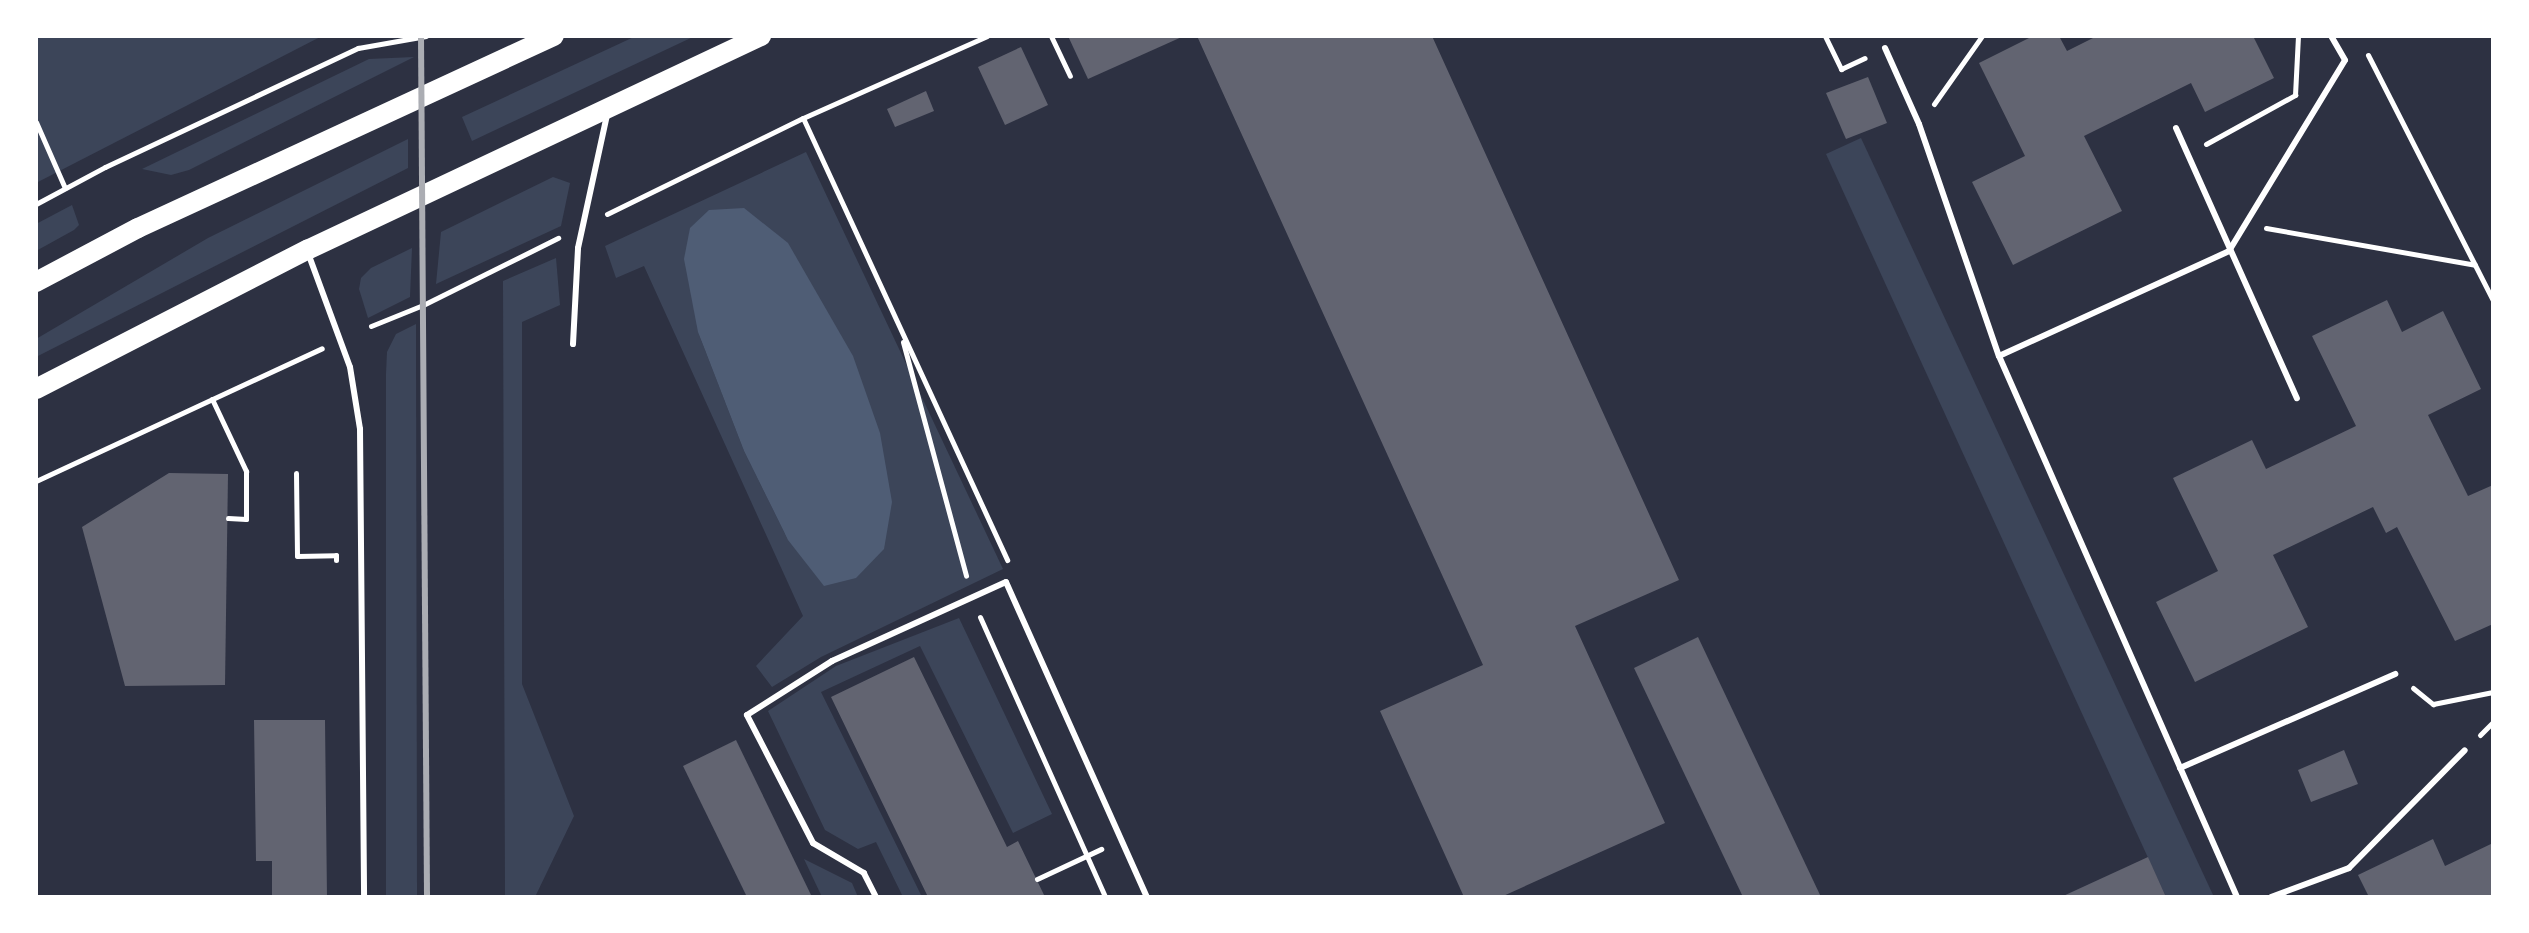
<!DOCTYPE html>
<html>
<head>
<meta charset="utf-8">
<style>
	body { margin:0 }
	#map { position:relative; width:2529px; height:933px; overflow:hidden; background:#2d3142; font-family:Raleway,sans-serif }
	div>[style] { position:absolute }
	.green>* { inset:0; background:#3c4559 }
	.water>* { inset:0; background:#4f5d75 }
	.building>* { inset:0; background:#626471 }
	.path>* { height:5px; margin:-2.5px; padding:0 2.5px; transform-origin:2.5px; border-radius:2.5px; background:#fff }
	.service>* { height:6px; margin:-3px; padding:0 3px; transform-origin:3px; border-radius:3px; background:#fff }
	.primary>* { height:20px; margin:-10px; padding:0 10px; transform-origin:10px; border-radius:10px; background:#fff }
	.rail>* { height:6px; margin:-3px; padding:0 3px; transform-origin:3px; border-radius:3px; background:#abadb3 }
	span { translate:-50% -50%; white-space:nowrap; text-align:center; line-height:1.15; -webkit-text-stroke:6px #fff; paint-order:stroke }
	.frame { position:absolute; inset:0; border:38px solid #fff; pointer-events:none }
</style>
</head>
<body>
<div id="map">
	<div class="green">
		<i style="clip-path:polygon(36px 36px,322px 36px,36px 183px)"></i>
		<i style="clip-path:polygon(636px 36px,695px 36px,472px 141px,462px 117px)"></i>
		<i style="clip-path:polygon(414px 57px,189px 170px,171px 175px,142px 169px,369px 59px)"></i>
		<i style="clip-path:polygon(1861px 138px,2214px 897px,2166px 897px,1826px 154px)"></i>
		<i style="clip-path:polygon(408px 139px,408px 168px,36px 357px,36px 339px,208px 238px)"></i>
		<i style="clip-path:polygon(evenodd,806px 152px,1003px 569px,821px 657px,772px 687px,756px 666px,803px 616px,644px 266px,616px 278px,605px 246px,806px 152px,698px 332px,788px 540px,744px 451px,698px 332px)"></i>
		<i style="clip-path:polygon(553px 177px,570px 183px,561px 226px,436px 284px,441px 232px)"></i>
		<i style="clip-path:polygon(72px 205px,79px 225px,74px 230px,36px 251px,36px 224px)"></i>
		<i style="clip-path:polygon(412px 248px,410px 297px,368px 318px,359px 289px,361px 278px,371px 268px)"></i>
		<i style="clip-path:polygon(556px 258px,560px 305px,522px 322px,522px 684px,574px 816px,535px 897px,505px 897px,503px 281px)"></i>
		<i style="clip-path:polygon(416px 324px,417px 897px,386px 897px,386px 374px,387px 352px,396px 334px)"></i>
		<i style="clip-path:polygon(959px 618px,1052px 814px,1013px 833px,920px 646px,821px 692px,922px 897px,903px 897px,876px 842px,858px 849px,825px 830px,768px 711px,836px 666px)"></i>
		<i style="clip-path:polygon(804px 859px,852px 883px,858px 897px,822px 897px)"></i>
	</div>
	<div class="water">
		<i style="clip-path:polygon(744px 208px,788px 243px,853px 356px,880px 433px,892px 502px,884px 549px,856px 578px,824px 586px,788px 540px,744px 451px,698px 332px,684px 259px,690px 228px,709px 210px)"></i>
	</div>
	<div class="building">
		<i style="clip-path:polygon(1068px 36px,1184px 36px,1088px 79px)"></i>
		<i style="clip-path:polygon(1197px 36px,1432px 36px,1679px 580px,1575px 626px,1665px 823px,1501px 897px,1464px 897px,1380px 711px,1483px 665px)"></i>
		<i style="clip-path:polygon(2033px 36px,2059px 36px,2067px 51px,2097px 36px,2253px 36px,2274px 78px,2205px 112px,2191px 83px,2084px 136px,2122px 211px,2013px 265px,1972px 182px,2025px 156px,1979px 63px)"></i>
		<i style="clip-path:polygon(1021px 47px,1048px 105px,1005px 125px,978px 67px)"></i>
		<i style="clip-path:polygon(1868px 77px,1887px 123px,1846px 139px,1826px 93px)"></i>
		<i style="clip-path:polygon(926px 91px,934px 111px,895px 127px,887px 109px)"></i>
		<i style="clip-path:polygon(2387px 300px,2402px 332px,2443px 311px,2481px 389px,2428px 415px,2468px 496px,2493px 485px,2493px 624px,2455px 641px,2397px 527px,2386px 533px,2373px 507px,2273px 555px,2308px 627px,2195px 682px,2156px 602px,2218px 571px,2173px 478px,2252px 440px,2266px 469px,2356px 426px,2312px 336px)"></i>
		<i style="clip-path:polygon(169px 473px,228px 474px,225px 685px,125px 686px,82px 527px)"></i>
		<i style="clip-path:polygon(1698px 637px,1821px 897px,1743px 897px,1634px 668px)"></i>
		<i style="clip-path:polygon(914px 657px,1007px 847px,1018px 841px,1045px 897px,928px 897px,831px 697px)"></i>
		<i style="clip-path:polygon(254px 720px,325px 720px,327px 897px,272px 897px,272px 861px,256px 861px)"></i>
		<i style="clip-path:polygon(736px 740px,812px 897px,747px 897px,683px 766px)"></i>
		<i style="clip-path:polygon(2344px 750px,2358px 784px,2311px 802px,2298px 770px)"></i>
		<i style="clip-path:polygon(2433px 839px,2445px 866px,2493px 843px,2493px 897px,2369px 897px,2358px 875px)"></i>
		<i style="clip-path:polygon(2148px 857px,2166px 897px,2061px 897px)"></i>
	</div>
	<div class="path">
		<i style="left:1051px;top:36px;width:44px;rotate:64.6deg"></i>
		<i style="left:1825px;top:36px;width:37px;rotate:64deg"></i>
		<i style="left:1841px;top:69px;width:26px;rotate:-25deg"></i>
		<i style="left:2368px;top:55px;width:275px;rotate:63deg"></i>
		<i style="left:1934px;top:104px;width:83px;rotate:-54.8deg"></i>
		<i style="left:803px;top:118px;width:487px;rotate:65.2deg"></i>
		<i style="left:36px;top:122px;width:72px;rotate:66.3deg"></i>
		<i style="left:2206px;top:144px;width:102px;rotate:-28.8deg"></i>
		<i style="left:2295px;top:95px;width:59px;rotate:-87.1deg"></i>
		<i style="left:36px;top:204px;width:78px;rotate:-28.2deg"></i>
		<i style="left:105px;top:167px;width:280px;rotate:-25.2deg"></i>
		<i style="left:358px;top:48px;width:69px;rotate:-10deg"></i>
		<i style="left:607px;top:214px;width:218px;rotate:-26.1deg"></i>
		<i style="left:803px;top:118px;width:201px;rotate:-24deg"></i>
		<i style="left:2266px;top:228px;width:212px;rotate:10deg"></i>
		<i style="left:371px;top:326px;width:56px;rotate:-22deg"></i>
		<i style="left:423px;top:305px;width:151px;rotate:-26.4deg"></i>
		<i style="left:903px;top:342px;width:242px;rotate:74.9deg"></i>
		<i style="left:212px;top:399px;width:80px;rotate:64.7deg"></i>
		<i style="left:246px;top:471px;width:48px;rotate:90deg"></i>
		<i style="left:246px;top:519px;width:18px;rotate:-177deg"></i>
		<i style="left:296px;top:473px;width:83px;rotate:89.3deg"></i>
		<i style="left:297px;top:556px;width:39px;rotate:-1deg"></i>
		<i style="left:336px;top:555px;width:5px;rotate:90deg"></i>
		<i style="left:36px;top:481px;width:315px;rotate:-24.9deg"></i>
		<i style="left:980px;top:617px;width:307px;rotate:65.9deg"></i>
		<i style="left:2413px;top:688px;width:26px;rotate:39deg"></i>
		<i style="left:2433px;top:704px;width:61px;rotate:-11.3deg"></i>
		<i style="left:2480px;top:735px;width:18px;rotate:-45deg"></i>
		<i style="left:1037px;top:879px;width:71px;rotate:-25.1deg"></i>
	</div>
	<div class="service">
		<i style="left:1885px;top:48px;width:83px;rotate:65.9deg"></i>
		<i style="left:1919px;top:124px;width:245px;rotate:71deg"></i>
		<i style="left:1999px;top:356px;width:591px;rotate:66.25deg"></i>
		<i style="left:2176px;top:128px;width:296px;rotate:65.9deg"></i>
		<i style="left:308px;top:253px;width:121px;rotate:69.8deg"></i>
		<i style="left:350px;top:367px;width:63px;rotate:80.8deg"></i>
		<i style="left:360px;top:429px;width:468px;rotate:89.5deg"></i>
		<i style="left:573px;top:344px;width:96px;rotate:-87deg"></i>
		<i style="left:578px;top:248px;width:136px;rotate:-77.7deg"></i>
		<i style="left:1999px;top:356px;width:253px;rotate:-24.5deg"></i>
		<i style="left:2229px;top:251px;width:223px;rotate:-58.7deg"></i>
		<i style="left:2345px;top:60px;width:28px;rotate:-120deg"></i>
		<i style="left:2180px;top:768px;width:235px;rotate:-23.6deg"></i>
		<i style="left:876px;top:897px;width:27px;rotate:-117deg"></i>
		<i style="left:864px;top:873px;width:59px;rotate:-149.5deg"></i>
		<i style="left:813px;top:843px;width:144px;rotate:-117.3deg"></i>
		<i style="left:747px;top:715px;width:101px;rotate:-32.4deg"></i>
		<i style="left:832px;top:661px;width:191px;rotate:-24.4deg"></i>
		<i style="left:1006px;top:582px;width:345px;rotate:65.9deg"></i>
		<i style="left:2271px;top:897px;width:83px;rotate:-20.4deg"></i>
		<i style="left:2349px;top:868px;width:165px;rotate:-45.5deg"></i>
	</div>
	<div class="primary">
		<i style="left:36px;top:282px;width:115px;rotate:-27.9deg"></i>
		<i style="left:138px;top:228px;width:458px;rotate:-24.8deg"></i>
		<i style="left:36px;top:389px;width:305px;rotate:-27.2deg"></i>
		<i style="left:307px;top:250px;width:502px;rotate:-25.24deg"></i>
	</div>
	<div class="rail">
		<i style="left:421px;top:36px;width:861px;rotate:89.6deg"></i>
	</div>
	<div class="frame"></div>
</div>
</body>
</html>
